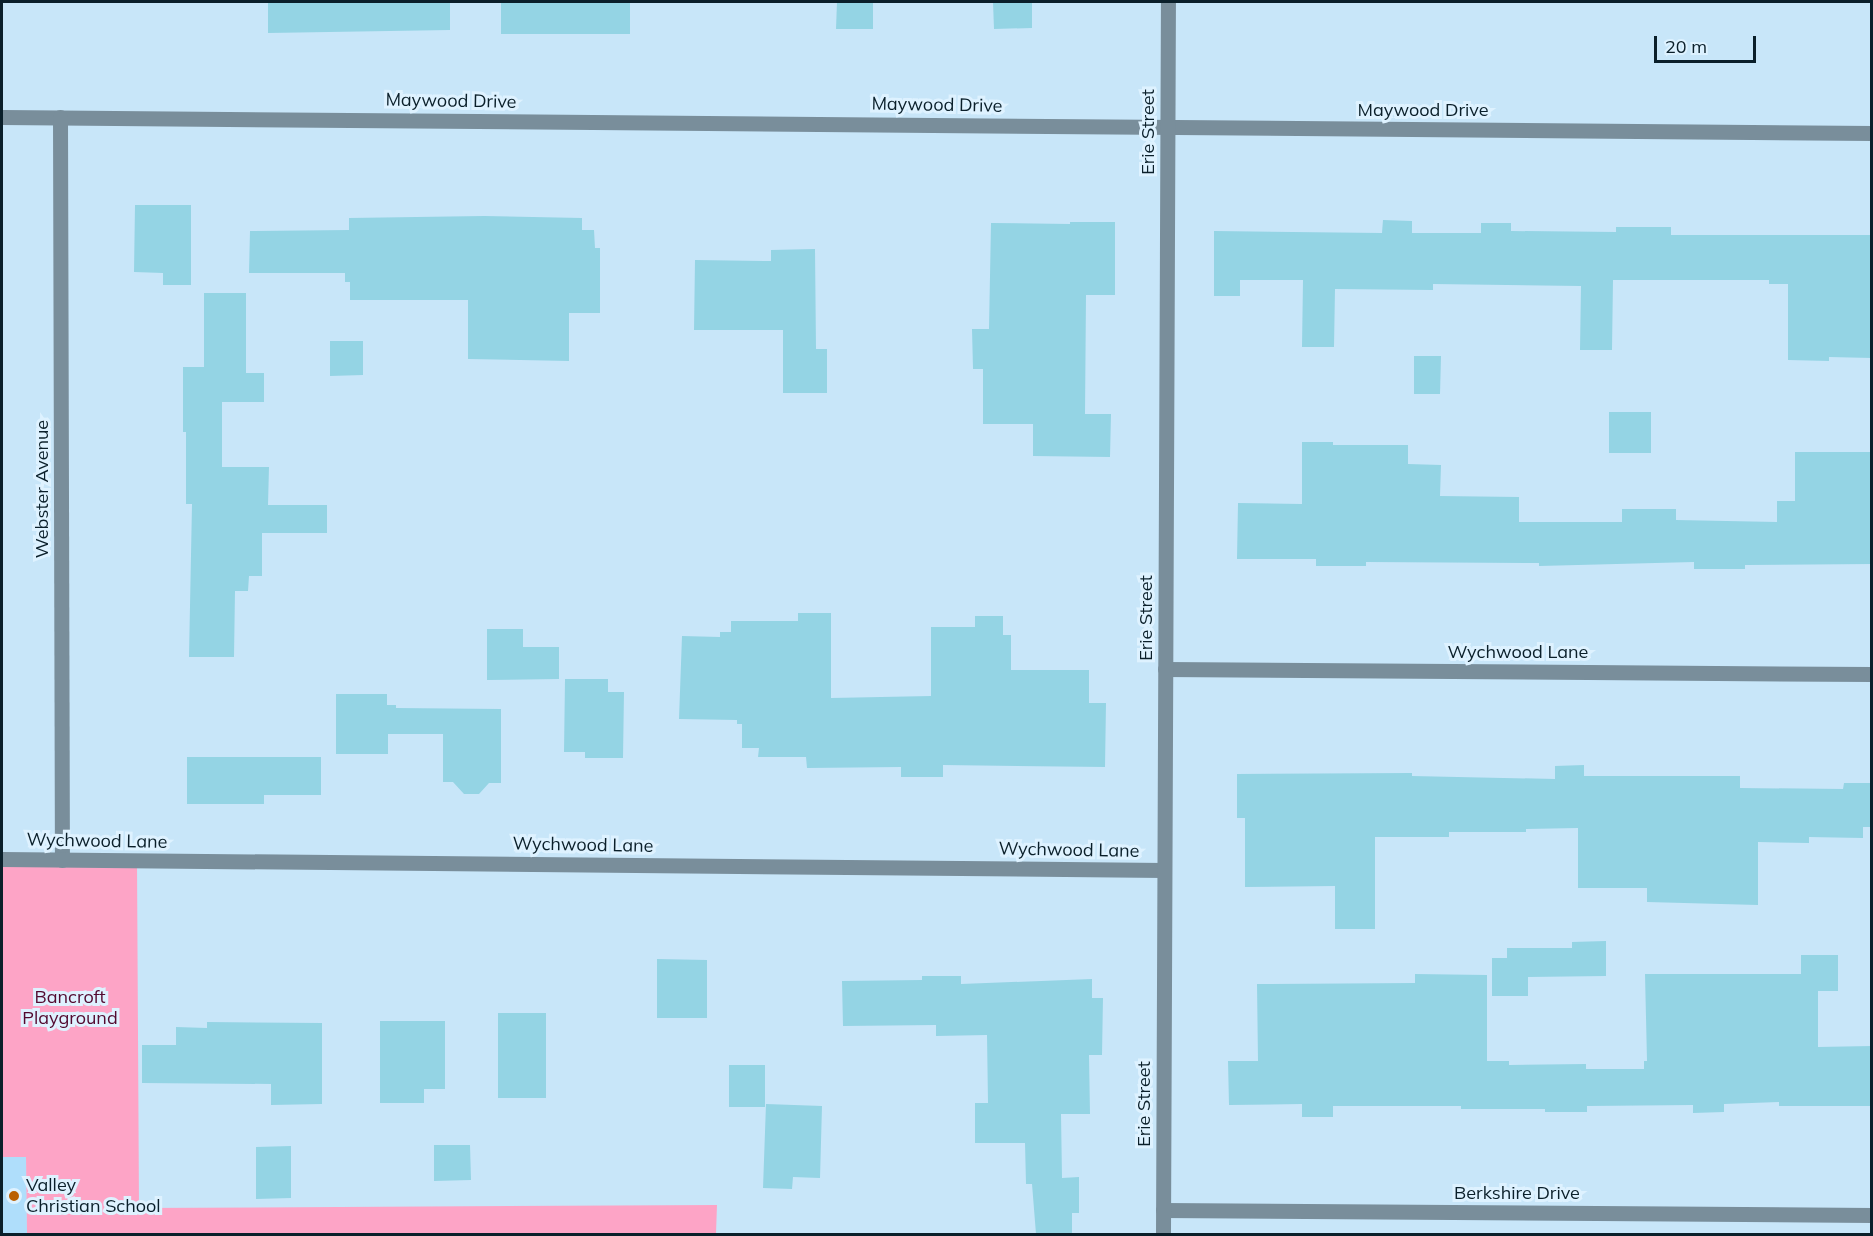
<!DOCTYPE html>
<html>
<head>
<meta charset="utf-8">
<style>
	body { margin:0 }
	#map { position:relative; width:1873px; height:1236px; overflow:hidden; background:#c8e6f9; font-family:Mulish,sans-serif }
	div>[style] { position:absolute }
	.built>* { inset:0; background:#afdefb }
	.green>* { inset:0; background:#fda4c6 }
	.building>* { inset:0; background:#94d4e4 }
	.street>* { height:15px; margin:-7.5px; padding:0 7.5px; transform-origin:7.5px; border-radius:7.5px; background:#798e9b }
	.dots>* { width:16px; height:16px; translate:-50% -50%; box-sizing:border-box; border:3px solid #def2ff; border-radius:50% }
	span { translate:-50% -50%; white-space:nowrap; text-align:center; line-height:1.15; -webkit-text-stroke:6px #def2ff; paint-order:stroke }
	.street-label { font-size:18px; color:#0a1f2a }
	.park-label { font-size:18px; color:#530a30 }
	.poi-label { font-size:18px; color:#0a1f2a }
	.left { translate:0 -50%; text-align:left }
	.frame { position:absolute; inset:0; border:3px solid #0a1f2a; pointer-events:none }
	.scale { position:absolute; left:1654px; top:36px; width:102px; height:27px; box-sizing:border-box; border:3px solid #0a1f2a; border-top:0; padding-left:8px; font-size:18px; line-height:21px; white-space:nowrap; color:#0a1f2a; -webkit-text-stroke:4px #def2ff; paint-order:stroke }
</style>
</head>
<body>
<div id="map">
	<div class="built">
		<i style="clip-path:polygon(26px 1156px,27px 1234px,2px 1234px,2px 1157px)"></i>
	</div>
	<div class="green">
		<i style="clip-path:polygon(2px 859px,137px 861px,139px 1208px,717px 1205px,716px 1234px,27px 1234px,26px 1157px,2px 1157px)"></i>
	</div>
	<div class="building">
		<i style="clip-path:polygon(268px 2px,450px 2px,450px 30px,268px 33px)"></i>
		<i style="clip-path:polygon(501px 2px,630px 2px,630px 34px,501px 34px)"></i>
		<i style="clip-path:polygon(837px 2px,873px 2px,873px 29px,836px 29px)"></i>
		<i style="clip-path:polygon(993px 2px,1032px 2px,1032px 28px,994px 29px)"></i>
		<i style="clip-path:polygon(135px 205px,191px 205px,191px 285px,163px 285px,163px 273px,134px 272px)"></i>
		<i style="clip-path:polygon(484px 216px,582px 218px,582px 230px,594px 230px,595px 248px,600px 248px,600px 313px,569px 313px,569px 361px,468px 359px,468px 300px,350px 300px,350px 282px,345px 282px,345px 273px,249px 273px,250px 231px,349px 230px,349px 218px)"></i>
		<i style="clip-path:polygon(1383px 220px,1412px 221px,1412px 233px,1481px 233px,1481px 223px,1511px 223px,1511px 231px,1616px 232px,1616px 227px,1671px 227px,1671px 235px,1872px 235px,1872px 358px,1829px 357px,1829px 361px,1788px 360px,1788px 284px,1769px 284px,1769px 280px,1613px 280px,1612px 350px,1580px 350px,1581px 286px,1433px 284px,1433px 290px,1335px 289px,1334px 347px,1302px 347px,1303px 280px,1240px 280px,1240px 296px,1214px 296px,1214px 231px,1382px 233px)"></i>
		<i style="clip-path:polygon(1070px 222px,1115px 222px,1115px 295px,1086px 295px,1085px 414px,1111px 414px,1110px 457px,1033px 456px,1033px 424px,983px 424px,983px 369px,973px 369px,972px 329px,989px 329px,991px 223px,1070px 224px)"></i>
		<i style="clip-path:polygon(815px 249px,816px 349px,827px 349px,827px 393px,783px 393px,783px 330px,694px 330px,695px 260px,771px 261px,771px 250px)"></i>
		<i style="clip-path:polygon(204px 293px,246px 293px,246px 373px,264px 373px,264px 402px,222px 402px,222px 467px,269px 467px,268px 505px,327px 505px,327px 533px,262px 533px,262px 576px,249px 576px,248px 591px,235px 591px,234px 657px,189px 657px,192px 504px,186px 504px,186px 432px,183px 432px,183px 367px,204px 367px)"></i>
		<i style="clip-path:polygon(330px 341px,363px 341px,363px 375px,330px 376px)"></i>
		<i style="clip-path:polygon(1414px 356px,1441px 356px,1440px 394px,1414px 394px)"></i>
		<i style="clip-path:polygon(1609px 412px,1651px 412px,1651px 453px,1609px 453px)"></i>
		<i style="clip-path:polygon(1302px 442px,1333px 442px,1333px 445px,1408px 445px,1408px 464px,1441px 465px,1440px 496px,1519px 497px,1519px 522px,1622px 522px,1622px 509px,1676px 509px,1676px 520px,1777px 522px,1777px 501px,1795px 501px,1795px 452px,1872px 452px,1872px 564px,1745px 565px,1745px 569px,1694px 569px,1694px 562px,1539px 566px,1539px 563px,1366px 562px,1366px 566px,1316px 566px,1316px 559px,1237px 559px,1238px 503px,1302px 504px)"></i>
		<i style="clip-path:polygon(798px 613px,831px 613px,831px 698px,931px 696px,931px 627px,975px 627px,975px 616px,1003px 616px,1003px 635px,1011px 635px,1011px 670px,1089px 670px,1089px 703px,1106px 703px,1105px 767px,943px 765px,943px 777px,901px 777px,901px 767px,807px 768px,806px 757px,758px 757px,759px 748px,742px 748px,742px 724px,737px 724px,737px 720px,679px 719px,682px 636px,720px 637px,720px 632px,731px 632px,731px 621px,798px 621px)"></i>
		<i style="clip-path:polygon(487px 629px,523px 629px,523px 647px,559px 647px,559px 679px,487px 680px)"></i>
		<i style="clip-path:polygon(565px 679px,608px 679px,608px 692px,624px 692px,623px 758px,585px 758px,585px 752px,564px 752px)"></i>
		<i style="clip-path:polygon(336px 694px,387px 694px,387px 705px,396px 705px,396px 708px,501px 709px,501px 783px,489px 783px,479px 794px,464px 794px,453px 782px,443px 782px,443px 734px,388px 734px,388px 754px,336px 754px)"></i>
		<i style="clip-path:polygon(187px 757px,321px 757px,321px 795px,264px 795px,264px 804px,187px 804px)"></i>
		<i style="clip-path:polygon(1584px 765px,1584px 776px,1740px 776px,1740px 788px,1843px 789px,1844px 783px,1872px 783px,1872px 827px,1863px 827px,1863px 838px,1809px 837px,1809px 843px,1758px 842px,1758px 905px,1647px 902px,1647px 888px,1578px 888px,1578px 828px,1526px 829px,1526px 832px,1449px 832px,1449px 837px,1375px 837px,1375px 929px,1335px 929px,1335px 886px,1245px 887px,1245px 818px,1237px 818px,1237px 774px,1412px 773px,1412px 776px,1555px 779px,1555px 766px)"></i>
		<i style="clip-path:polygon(1606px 941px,1606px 976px,1528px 977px,1528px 996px,1492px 996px,1492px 958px,1507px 958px,1507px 948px,1572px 948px,1572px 942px)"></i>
		<i style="clip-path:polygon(1801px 955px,1838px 955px,1838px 991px,1818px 991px,1818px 1047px,1872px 1046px,1872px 1106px,1779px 1106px,1779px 1102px,1724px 1104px,1724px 1112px,1693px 1113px,1693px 1105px,1587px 1106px,1587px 1112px,1545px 1112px,1545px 1109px,1461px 1109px,1461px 1106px,1333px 1106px,1333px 1117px,1302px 1117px,1302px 1104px,1229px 1105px,1228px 1061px,1258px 1061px,1257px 984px,1415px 983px,1415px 974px,1487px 975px,1487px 1061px,1509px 1061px,1509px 1065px,1586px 1064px,1586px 1069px,1644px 1069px,1644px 1061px,1647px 1061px,1645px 974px,1801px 974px)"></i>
		<i style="clip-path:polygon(657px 959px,707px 960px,707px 1018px,657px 1018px)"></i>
		<i style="clip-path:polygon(922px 976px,961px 976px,961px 984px,1092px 979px,1092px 998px,1103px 998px,1102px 1055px,1089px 1055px,1090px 1114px,1061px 1114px,1062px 1178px,1079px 1177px,1079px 1213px,1072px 1213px,1072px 1234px,1036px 1234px,1032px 1184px,1026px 1184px,1025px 1143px,975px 1143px,975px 1103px,988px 1103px,987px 1035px,936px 1036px,936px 1025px,843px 1026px,842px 981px,922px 980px)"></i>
		<i style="clip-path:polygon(498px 1013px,546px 1013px,546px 1098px,498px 1098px)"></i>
		<i style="clip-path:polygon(380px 1021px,445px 1021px,445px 1089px,424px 1089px,424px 1103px,380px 1103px)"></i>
		<i style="clip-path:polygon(207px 1022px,322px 1023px,322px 1104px,271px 1105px,271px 1084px,142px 1083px,142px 1045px,176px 1045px,176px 1027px,207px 1028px)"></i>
		<i style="clip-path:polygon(729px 1065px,765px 1065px,765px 1107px,729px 1107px)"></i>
		<i style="clip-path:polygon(766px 1104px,822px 1106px,820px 1178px,793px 1177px,792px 1189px,763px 1188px)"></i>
		<i style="clip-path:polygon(434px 1145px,470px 1145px,471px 1180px,434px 1181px)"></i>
		<i style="clip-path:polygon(291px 1146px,291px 1198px,256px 1199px,256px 1147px)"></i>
	</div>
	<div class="street">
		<i style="left:2px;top:117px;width:1870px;rotate:0.49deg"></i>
		<i style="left:60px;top:117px;width:743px;rotate:89.85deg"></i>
		<i style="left:1165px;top:669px;width:707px;rotate:0.41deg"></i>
		<i style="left:2px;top:859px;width:1162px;rotate:0.54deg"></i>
		<i style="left:1163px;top:1210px;width:709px;rotate:0.4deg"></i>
		<i style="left:1163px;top:1234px;width:1232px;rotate:-89.77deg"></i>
	</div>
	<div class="dots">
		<i style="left:14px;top:1196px;background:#ba6002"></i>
	</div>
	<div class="street-label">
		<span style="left:451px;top:101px;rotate:1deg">Maywood Drive</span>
		<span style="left:937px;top:105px;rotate:1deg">Maywood Drive</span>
		<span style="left:1423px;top:110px">Maywood Drive</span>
		<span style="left:1148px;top:132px;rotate:-90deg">Erie Street</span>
		<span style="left:42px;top:489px;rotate:-90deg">Webster Avenue</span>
		<span style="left:1146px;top:618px;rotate:-90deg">Erie Street</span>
		<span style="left:1518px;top:652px">Wychwood Lane</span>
		<span style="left:97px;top:841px;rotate:1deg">Wychwood Lane</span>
		<span style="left:583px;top:845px;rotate:1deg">Wychwood Lane</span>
		<span style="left:1069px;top:850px;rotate:1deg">Wychwood Lane</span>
		<span style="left:1144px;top:1104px;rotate:-90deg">Erie Street</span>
		<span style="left:1517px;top:1193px">Berkshire Drive</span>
	</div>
	<div class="park-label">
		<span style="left:70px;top:1008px">Bancroft<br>Playground</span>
	</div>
	<div class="poi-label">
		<span class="left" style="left:26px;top:1196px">Valley<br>Christian School</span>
	</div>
	<div class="frame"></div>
	<div class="scale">20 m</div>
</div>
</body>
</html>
